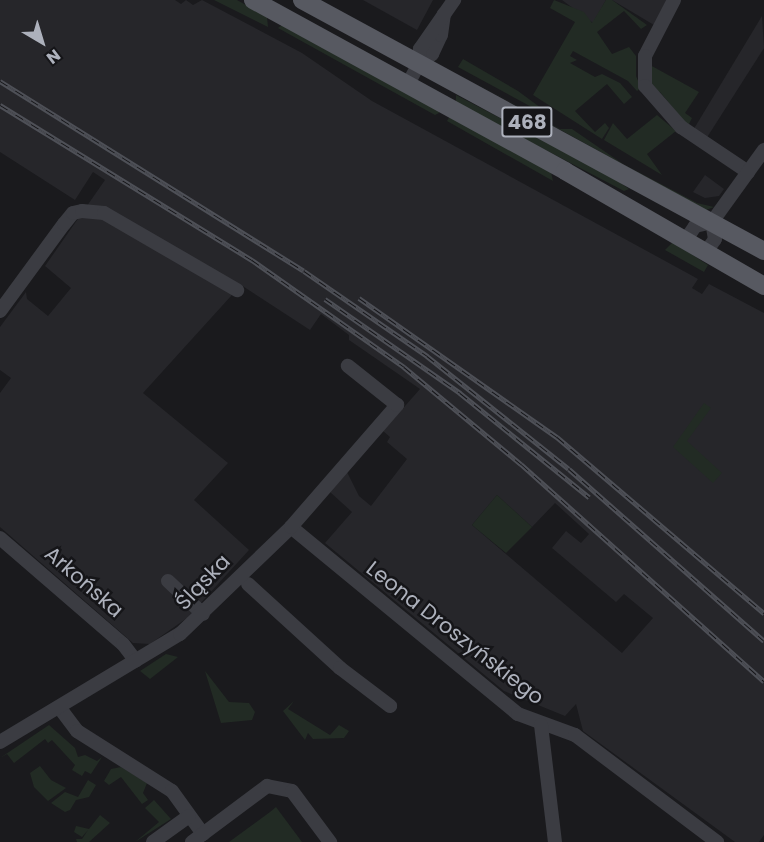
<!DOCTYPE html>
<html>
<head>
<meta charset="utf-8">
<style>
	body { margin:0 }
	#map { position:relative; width:764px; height:842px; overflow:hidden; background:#1a1a1d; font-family:Poppins,sans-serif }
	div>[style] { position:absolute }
	.built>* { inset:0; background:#26262a }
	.green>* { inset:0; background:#222b24 }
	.minor>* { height:14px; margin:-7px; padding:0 7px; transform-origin:7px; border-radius:7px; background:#3b3c42 }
	.major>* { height:18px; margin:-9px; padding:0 9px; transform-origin:9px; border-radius:9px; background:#575961 }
	.rail>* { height:5px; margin-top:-2.5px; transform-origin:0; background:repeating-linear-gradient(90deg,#151518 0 9px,#4e5057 0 18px); box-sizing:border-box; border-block:2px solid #4e5057 }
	span { translate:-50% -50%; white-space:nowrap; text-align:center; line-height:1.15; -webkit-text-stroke:5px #151518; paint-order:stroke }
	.shield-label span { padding:2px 4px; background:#151518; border:2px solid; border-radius:4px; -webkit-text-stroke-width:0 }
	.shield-label { font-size:20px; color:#adb1bc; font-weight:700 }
	.street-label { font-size:21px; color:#adb1bc }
	.north { position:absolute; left:12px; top:12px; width:60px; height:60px; -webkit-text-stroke:4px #151518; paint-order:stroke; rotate:142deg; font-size:16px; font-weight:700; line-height:24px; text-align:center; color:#adb1bc }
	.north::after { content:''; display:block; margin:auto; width:21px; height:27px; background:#adb1bc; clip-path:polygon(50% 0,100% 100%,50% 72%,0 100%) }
</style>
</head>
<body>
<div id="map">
	<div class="built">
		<i style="clip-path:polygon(evenodd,0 0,175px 0,181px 4px,186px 0,193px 5px,202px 0,302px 53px,372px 101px,689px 274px,698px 279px,692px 288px,702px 294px,709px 284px,764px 313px,764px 835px,759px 842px,735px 842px,583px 731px,576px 704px,565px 716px,504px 691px,325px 543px,352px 512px,330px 492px,347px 472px,359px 496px,371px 506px,407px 459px,387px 442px,390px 437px,383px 431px,420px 389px,349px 340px,349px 335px,321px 314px,310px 330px,241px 285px,143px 393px,228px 463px,194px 500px,249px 550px,187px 618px,150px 644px,133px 643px,0 527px,0 393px,11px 378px,0 370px,0 327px,26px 292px,27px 299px,48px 316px,71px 288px,45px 266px,105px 180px,93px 172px,75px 200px,0 152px,0 0,497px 495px,532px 527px,555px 503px,589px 534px,581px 543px,566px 531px,552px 548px,616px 602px,624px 594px,653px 618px,622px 653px,472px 525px,497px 495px)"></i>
		<i style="clip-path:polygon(363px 0,433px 0,417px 30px)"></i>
		<i style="clip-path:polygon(562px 0,606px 0,593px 23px)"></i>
		<i style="clip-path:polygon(612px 0,667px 0,654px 25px)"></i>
		<i style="clip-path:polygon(762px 16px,764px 48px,706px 139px,692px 132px)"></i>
		<i style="clip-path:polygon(705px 175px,724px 189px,719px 196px,705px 198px,693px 192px)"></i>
	</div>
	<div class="green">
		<i style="clip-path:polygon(214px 0,237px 0,267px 17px,268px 27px)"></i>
		<i style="clip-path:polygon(554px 0,584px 12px,592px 23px,606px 0,612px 0,647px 25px,641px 29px,624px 11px,597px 32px,612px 54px,629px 47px,636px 56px,636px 76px,641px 88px,637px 91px,628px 81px,573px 51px,570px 56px,577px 60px,570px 63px,595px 77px,602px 74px,620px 83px,632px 97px,624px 104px,607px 84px,575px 111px,595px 132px,605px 123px,609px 128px,602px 139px,533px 95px,575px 22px,550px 8px)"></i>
		<i style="clip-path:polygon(282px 25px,439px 111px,439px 113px,435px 115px,278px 28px)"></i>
		<i style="clip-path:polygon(463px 59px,518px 91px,541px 108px,539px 111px,458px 67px)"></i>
		<i style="clip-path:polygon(650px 65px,699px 92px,685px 113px,692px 118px,688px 126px,660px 92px,651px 91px)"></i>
		<i style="clip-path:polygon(461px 75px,560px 129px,572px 129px,623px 164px,697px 203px,714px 207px,706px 210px)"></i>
		<i style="clip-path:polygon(456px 95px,611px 176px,629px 189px,624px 191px,456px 103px)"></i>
		<i style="clip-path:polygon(657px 115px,676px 131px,647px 154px,662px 175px,604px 140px,613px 123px,627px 139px)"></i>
		<i style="clip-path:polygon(450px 116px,551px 172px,553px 181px,447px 121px)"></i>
		<i style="clip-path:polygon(673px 242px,708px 265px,704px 272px,665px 250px)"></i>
		<i style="clip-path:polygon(704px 403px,711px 408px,687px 441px,722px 473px,713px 483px,673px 447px)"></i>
		<i style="clip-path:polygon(497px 495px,532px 527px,506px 553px,472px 525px)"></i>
		<i style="clip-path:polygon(166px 654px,178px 657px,150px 679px,140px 671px)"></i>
		<i style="clip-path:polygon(205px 671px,229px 702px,249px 703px,255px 712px,252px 720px,221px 723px)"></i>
		<i style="clip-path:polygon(294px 701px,288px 709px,330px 735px,339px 725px,349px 731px,344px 738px,313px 739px,308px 733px,305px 740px,283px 711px)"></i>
		<i style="clip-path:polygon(49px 725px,75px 748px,78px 757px,85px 755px,97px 761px,102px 757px,91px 774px,85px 771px,82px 776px,72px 770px,75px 765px,52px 740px,48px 743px,45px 739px,14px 763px,7px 754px,0 758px)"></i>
		<i style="clip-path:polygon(40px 766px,51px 780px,66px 788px,48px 801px,34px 787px,30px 773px)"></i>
		<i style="clip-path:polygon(121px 767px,147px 783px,143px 793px,148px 800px,142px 804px,121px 777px,109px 785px,104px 781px,111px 769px)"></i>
		<i style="clip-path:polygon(88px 780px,96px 785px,89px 797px,76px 800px,70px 810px,65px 812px,51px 803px,65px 792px,78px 797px)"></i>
		<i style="clip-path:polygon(154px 800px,171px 819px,135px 842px,159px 822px,145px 808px)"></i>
		<i style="clip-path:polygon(276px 807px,302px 842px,229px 842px,270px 812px)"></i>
		<i style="clip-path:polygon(100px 815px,110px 823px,89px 842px,77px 842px,76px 839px,82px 839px,88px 830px,82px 837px,74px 832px,76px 826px,89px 829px)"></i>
	</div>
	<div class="minor">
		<i style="left:674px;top:0;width:63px;rotate:117.4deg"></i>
		<i style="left:645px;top:56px;width:30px;rotate:90deg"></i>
		<i style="left:645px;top:86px;width:55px;rotate:48.7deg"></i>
		<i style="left:681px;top:127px;width:81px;rotate:33.9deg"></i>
		<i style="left:418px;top:65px;width:18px;rotate:-38deg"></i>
		<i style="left:432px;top:54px;width:21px;rotate:-65deg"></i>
		<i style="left:441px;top:35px;width:21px;rotate:-82deg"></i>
		<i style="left:408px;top:84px;width:21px;rotate:-62deg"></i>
		<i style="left:418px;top:65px;width:16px;rotate:-83deg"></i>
		<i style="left:420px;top:49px;width:60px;rotate:-55.2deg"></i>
		<i style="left:685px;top:241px;width:18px;rotate:-56deg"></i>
		<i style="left:695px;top:226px;width:17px;rotate:-13deg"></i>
		<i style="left:712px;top:222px;width:89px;rotate:-54.2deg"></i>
		<i style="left:705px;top:253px;width:17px;rotate:-54deg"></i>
		<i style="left:715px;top:239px;width:17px;rotate:-100deg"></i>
		<i style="left:0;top:311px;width:108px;rotate:-53.7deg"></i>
		<i style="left:64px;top:224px;width:14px;rotate:-51deg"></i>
		<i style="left:73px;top:213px;width:9px;rotate:-13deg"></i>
		<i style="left:82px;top:211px;width:22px;rotate:5deg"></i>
		<i style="left:104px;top:213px;width:154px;rotate:30.1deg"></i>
		<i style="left:291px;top:527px;width:294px;rotate:39.5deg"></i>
		<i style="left:518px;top:714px;width:61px;rotate:20.2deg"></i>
		<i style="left:575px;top:735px;width:178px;rotate:37deg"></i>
		<i style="left:0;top:538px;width:162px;rotate:40.8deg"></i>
		<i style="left:123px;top:644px;width:21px;rotate:53deg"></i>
		<i style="left:168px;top:581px;width:48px;rotate:43.3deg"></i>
		<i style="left:248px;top:584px;width:125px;rotate:42.4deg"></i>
		<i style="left:340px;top:668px;width:63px;rotate:37.2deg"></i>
		<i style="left:59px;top:707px;width:30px;rotate:53deg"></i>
		<i style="left:77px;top:731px;width:112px;rotate:32.3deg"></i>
		<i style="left:172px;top:791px;width:53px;rotate:54.2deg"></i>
		<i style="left:541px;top:725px;width:118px;rotate:83.2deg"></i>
		<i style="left:0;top:742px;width:210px;rotate:-31deg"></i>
		<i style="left:180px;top:634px;width:154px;rotate:-43.9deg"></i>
		<i style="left:291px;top:527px;width:162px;rotate:-49deg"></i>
		<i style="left:397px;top:405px;width:63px;rotate:-141.5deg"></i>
		<i style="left:153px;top:842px;width:44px;rotate:-35.8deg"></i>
		<i style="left:192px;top:842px;width:94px;rotate:-36.7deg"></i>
		<i style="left:267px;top:786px;width:25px;rotate:11deg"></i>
		<i style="left:292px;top:791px;width:64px;rotate:53.3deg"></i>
	</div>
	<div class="major">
		<i style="left:253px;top:0;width:356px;rotate:28.7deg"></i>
		<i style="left:565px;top:171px;width:230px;rotate:30deg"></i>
		<i style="left:302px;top:0;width:526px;rotate:28.51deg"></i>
	</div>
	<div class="rail">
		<i style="left:0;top:81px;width:358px;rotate:32deg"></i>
		<i style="left:304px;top:271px;width:150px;rotate:34.6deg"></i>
		<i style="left:427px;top:356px;width:181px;rotate:38.5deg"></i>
		<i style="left:569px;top:469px;width:260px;rotate:41.4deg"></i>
		<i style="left:0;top:105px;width:296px;rotate:31.6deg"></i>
		<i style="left:252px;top:260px;width:186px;rotate:35.1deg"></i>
		<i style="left:404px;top:367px;width:152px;rotate:39.7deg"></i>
		<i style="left:521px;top:464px;width:326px;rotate:41.8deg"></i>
		<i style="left:359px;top:298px;width:242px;rotate:35.1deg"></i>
		<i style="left:557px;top:437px;width:272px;rotate:40.4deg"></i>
		<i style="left:325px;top:299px;width:165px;rotate:34.8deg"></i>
		<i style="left:460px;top:393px;width:166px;rotate:38.9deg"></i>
	</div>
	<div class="shield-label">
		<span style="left:527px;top:122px">468</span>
	</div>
	<div class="street-label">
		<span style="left:84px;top:582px;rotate:41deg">Arkońska</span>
		<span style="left:203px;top:582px;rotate:-46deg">Śląska</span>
		<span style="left:455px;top:633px;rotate:38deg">Leona Droszyńskiego</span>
	</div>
	<div class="north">N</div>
</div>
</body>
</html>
